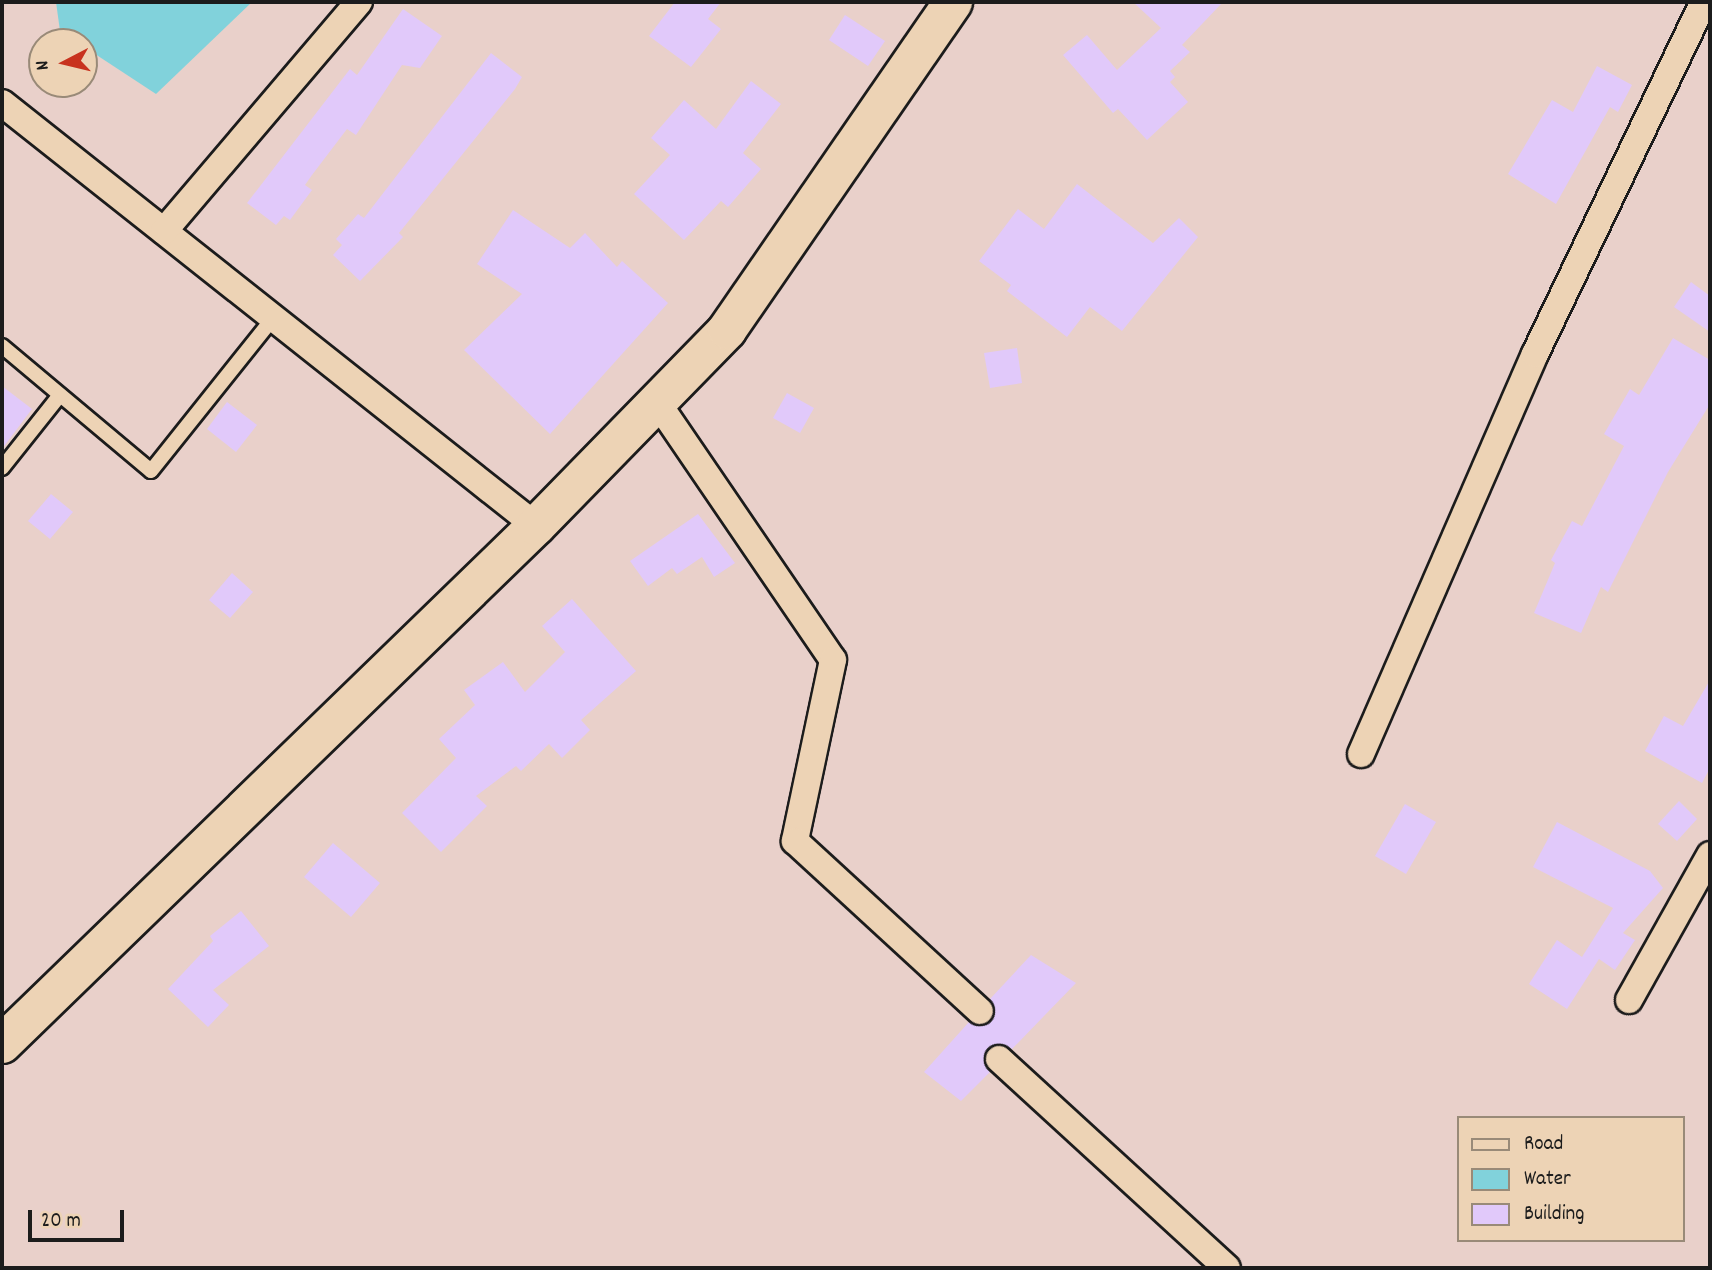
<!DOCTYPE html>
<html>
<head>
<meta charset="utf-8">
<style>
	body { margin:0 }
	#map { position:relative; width:1712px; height:1270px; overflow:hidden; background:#e9d0ca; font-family:Dekko,sans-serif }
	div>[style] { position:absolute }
	.water>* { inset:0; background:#81d2db }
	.building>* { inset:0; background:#e1c9fa }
	.roads { filter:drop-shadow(2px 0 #1c1c1c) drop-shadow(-2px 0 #1c1c1c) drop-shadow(0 2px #1c1c1c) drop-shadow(0 -2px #1c1c1c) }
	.lane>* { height:14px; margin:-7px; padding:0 7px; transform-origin:7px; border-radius:7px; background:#edd3b5 }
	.street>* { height:26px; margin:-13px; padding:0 13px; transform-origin:13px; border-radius:13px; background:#edd3b5 }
	.secondary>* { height:38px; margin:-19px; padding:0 19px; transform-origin:19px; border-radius:19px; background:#edd3b5 }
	span { translate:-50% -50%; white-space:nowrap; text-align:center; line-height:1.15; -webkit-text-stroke:7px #edd3b5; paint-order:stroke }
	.frame { position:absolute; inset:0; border:4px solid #1c1c1c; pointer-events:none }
	.legend { position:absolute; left:1457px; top:1116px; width:228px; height:126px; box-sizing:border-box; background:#edd3b5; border:2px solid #998a78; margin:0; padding:9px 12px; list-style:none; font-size:21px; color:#1c1c1c }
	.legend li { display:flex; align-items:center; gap:14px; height:35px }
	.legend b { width:35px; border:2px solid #998a78 }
	.north { position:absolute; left:28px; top:28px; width:70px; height:70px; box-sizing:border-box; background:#edd3b5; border:2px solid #998a78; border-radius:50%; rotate:263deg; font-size:19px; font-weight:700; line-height:28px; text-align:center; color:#1c1c1c }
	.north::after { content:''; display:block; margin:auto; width:24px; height:32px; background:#c8321e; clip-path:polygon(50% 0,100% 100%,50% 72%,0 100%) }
	.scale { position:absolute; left:28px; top:1210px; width:96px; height:32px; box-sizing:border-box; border:4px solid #1c1c1c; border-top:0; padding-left:9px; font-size:21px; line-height:24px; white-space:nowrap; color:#1c1c1c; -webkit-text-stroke:5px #edd3b5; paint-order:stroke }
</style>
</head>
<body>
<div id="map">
	<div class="water">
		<i style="clip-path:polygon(56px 2px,252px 2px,156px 94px,60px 31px)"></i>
	</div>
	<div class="building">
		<i style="clip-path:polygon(675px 2px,721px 2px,708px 19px,721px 29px,691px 67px,649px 36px)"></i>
		<i style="clip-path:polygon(1133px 2px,1223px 2px,1182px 45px,1190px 52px,1170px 71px,1175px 77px,1170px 82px,1188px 102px,1147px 140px,1118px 109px,1113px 113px,1063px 55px,1087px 35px,1117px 70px,1161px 28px)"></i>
		<i style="clip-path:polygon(403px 9px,442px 36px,420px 68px,402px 65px,356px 135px,347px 129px,312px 175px,305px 185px,312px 190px,290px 220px,284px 216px,276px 225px,247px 203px,350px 69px,357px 75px)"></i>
		<i style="clip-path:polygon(845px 15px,885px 41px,868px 66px,829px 40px)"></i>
		<i style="clip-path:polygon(491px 53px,522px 77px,515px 89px,399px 233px,403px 237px,360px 281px,333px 255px,342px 245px,336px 239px,358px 214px,364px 218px)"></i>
		<i style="clip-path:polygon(1597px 66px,1632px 85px,1618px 112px,1610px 107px,1556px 204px,1508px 174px,1552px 100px,1573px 112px)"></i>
		<i style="clip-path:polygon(751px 81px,781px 104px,743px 153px,761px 169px,728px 207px,721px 201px,684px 240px,634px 194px,670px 155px,651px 138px,684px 100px,716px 129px)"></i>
		<i style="clip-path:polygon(1077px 184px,1153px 243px,1179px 218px,1198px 237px,1122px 331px,1090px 307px,1067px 337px,1007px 291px,1011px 285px,979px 261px,1018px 209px,1044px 229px)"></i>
		<i style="clip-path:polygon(513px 210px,570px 248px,585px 233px,617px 267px,622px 261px,668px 303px,550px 434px,464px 350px,522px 294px,477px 264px)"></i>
		<i style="clip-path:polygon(1691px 282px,1710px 296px,1710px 332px,1674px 307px)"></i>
		<i style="clip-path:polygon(1673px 338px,1710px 360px,1710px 404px,1668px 472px,1608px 592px,1601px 587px,1581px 633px,1534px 613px,1555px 563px,1551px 560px,1572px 521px,1582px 526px,1624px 446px,1604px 434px,1630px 389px,1639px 395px)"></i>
		<i style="clip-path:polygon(1017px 348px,1022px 383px,990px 388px,984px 353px)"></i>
		<i style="clip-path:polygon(2px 386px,32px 409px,2px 449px)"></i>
		<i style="clip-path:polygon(787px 393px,814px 408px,800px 433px,773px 418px)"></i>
		<i style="clip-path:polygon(227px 402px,257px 425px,236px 452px,207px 429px)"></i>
		<i style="clip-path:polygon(51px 494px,73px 512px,50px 539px,28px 521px)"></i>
		<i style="clip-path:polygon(698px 514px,735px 563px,714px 577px,702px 557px,677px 574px,672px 568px,648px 586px,630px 561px)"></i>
		<i style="clip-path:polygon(232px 573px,253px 592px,230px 618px,209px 600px)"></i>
		<i style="clip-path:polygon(572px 599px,636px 671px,581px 720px,590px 730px,562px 758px,549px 744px,521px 771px,516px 766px,476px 796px,487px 806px,441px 852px,402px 813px,456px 758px,439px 739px,475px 705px,464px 690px,503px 662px,525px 692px,565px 652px,542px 626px)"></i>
		<i style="clip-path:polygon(1710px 680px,1710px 768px,1702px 783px,1645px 751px,1664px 716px,1683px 726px)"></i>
		<i style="clip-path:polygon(1679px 801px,1697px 819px,1677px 841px,1658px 824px)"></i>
		<i style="clip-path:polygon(1405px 804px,1436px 822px,1406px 874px,1375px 856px)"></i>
		<i style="clip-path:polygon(1557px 822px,1650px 871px,1663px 888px,1623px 933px,1635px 940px,1615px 970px,1599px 959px,1567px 1009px,1529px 984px,1557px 940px,1582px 957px,1613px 908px,1533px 867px)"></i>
		<i style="clip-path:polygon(333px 843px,380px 883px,351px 917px,304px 877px)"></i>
		<i style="clip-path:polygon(241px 911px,269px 946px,213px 990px,229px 1005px,208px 1027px,168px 989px,213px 941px,210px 936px)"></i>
		<i style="clip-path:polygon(1031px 955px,1076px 983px,1012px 1049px,1002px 1044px,988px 1048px,984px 1063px,990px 1072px,961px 1101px,924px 1072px,969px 1022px,991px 1022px,995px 1014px,990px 999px)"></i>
	</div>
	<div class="roads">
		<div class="lane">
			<i style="left:2px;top:346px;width:194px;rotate:40deg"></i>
			<i style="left:151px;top:471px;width:196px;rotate:-51.4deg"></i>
			<i style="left:2px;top:468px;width:93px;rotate:-51.5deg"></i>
		</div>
		<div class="street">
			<i style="left:2px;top:103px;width:681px;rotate:38.38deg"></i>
			<i style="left:164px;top:231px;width:301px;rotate:-49.6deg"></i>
			<i style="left:657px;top:402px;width:312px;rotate:55.7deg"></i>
			<i style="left:833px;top:660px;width:185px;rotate:101.9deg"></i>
			<i style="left:795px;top:841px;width:251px;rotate:42.6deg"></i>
			<i style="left:1361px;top:754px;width:436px;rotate:-66.5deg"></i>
			<i style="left:1535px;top:354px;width:390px;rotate:-64.4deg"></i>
			<i style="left:1629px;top:1000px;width:166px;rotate:-60.8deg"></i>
			<i style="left:999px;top:1059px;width:309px;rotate:42.5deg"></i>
		</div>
		<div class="secondary">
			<i style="left:2px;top:1044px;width:744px;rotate:-44.13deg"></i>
			<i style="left:536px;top:526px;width:274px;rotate:-45.7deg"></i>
			<i style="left:727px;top:330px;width:398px;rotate:-55.4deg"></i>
		</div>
	</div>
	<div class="frame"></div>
	<ul class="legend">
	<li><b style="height:9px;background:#edd3b5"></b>Road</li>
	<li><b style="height:19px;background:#81d2db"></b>Water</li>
	<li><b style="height:19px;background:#e1c9fa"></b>Building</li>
	</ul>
	<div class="north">N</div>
	<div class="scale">20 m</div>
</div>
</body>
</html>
